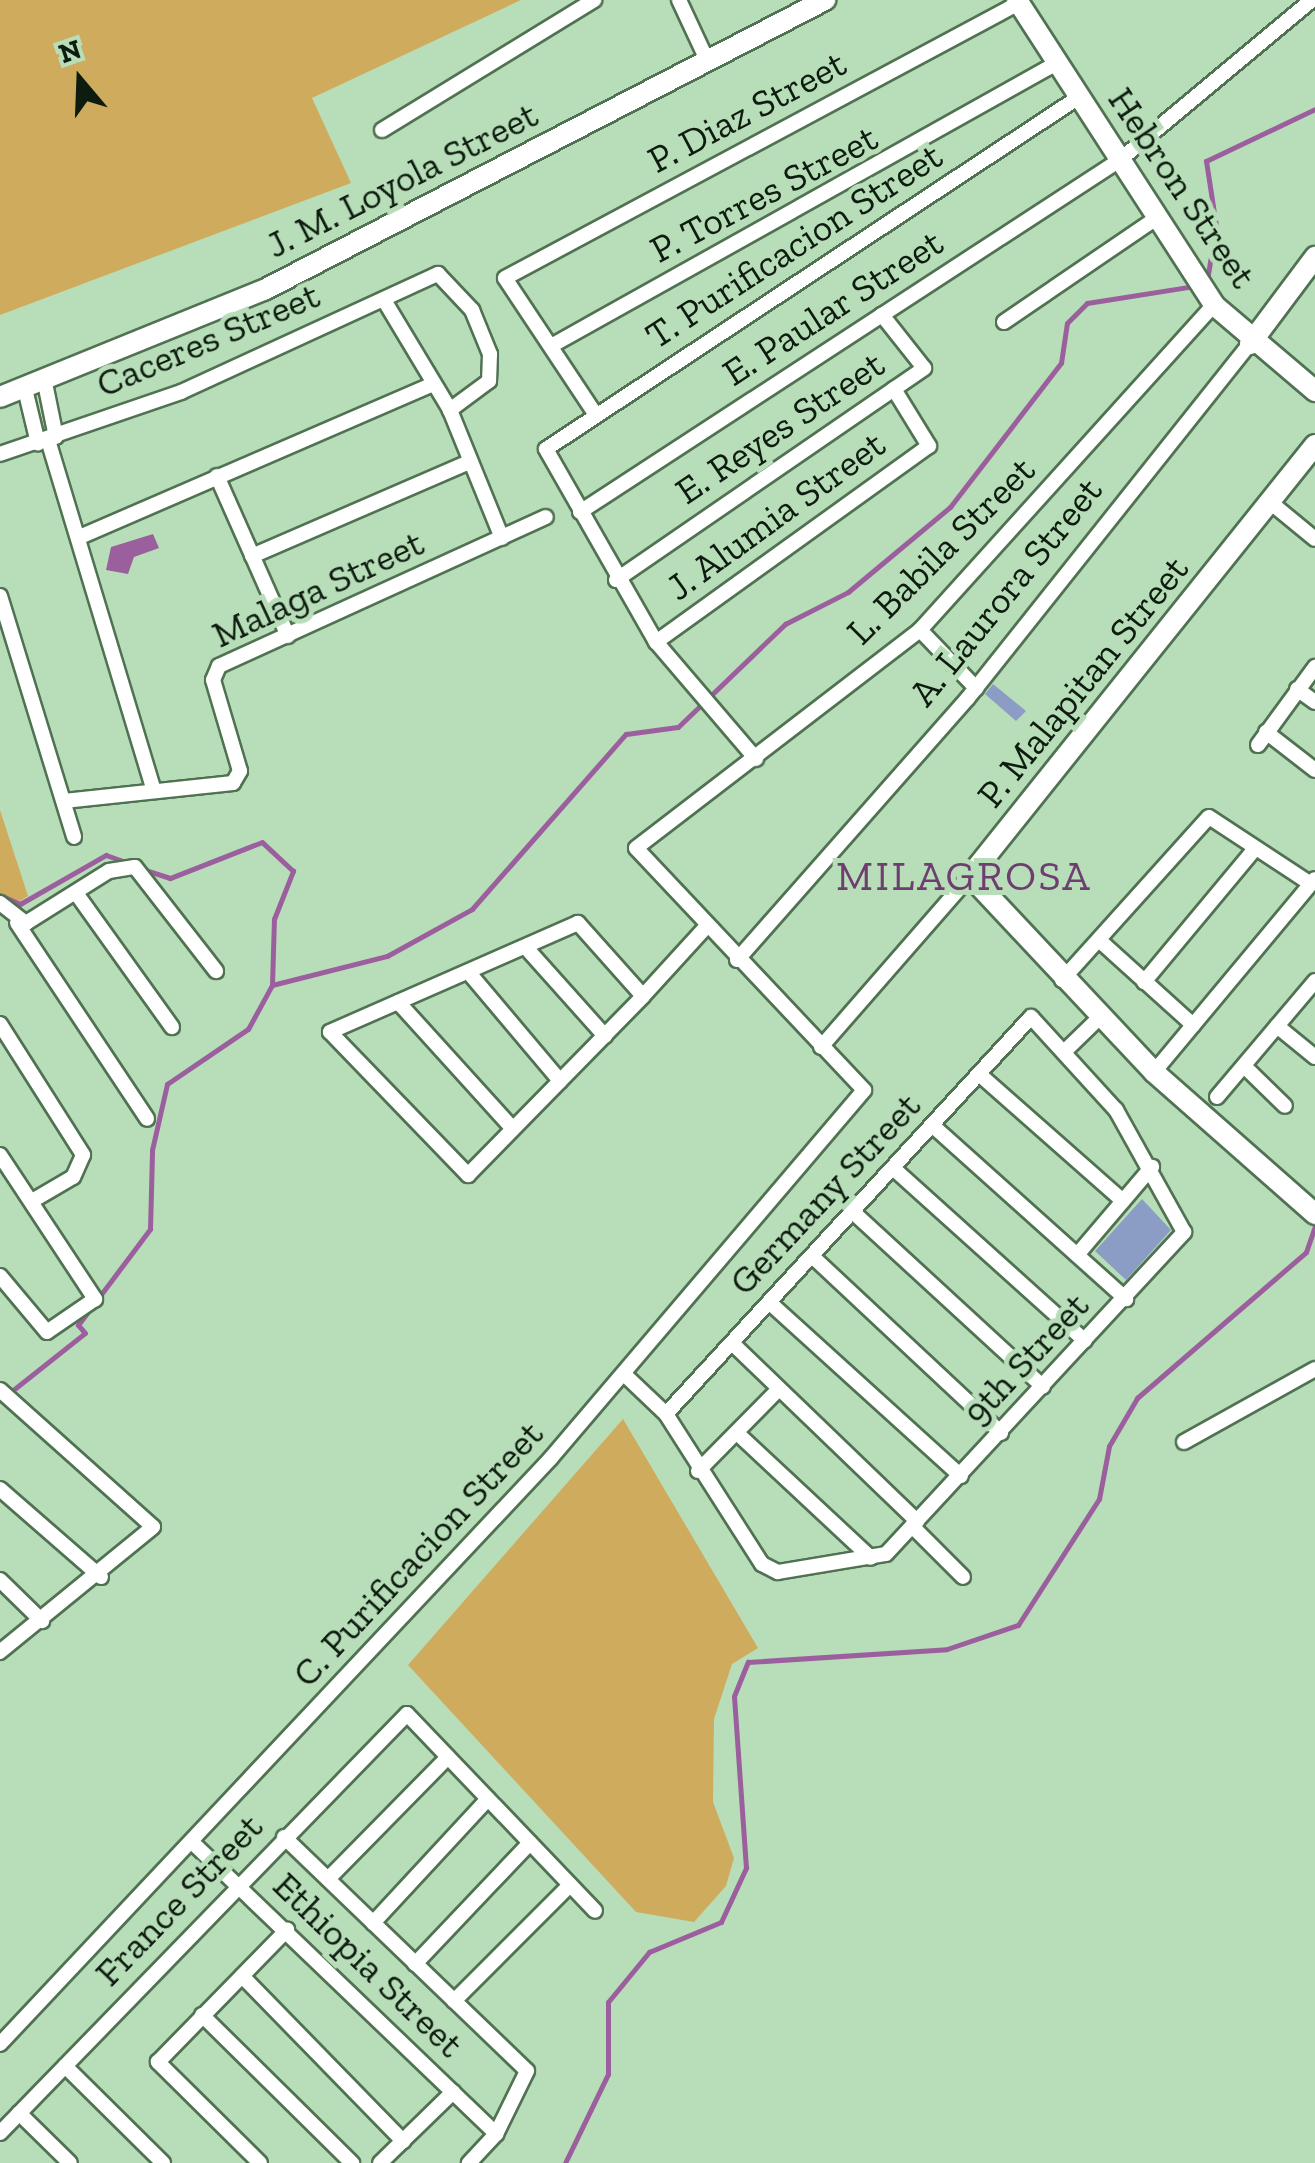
<!DOCTYPE html>
<html>
<head>
<meta charset="utf-8">
<style>
	body { margin:0 }
	#map { position:relative; width:1315px; height:2163px; overflow:hidden; background:#b8deb9; font-family:"Zilla Slab",serif }
	div>[style] { position:absolute }
	.green>* { inset:0; background:#cfab5d }
	.water>* { inset:0; background:#9c5f9e }
	.stream>* { height:5px; margin:-2.5px; padding:0 2.5px; transform-origin:2.5px; border-radius:2.5px; background:#9c5f9e }
	.building>* { inset:0; background:#8b9dc5 }
	.roads { filter:drop-shadow(2px 0 #507252) drop-shadow(-2px 0 #507252) drop-shadow(0 2px #507252) drop-shadow(0 -2px #507252) }
	.street>* { height:14px; margin:-7px; padding:0 7px; transform-origin:7px; border-radius:7px; background:#fff }
	.secondary>* { height:20px; margin:-10px; padding:0 10px; transform-origin:10px; border-radius:10px; background:#fff }
	span { translate:-50% -50%; white-space:nowrap; text-align:center; line-height:1.15; -webkit-text-stroke:10px #b8deb9; paint-order:stroke }
	.street-label { font-size:38px; color:#0e1c0f }
	.quarter-label { font-size:42px; color:#6f3e71; letter-spacing:2.5px }
	.north { position:absolute; left:30px; top:30px; width:100px; height:100px; -webkit-text-stroke:8px #b8deb9; paint-order:stroke; rotate:341deg; font-size:28px; font-weight:700; line-height:40px; text-align:center; color:#0e1c0f }
	.north::after { content:''; display:block; margin:auto; width:35px; height:45px; background:#0e1c0f; clip-path:polygon(50% 0,100% 100%,50% 72%,0 100%) }
</style>
</head>
<body>
<div id="map">
	<div class="green">
		<i style="clip-path:polygon(0 0,521px 0,312px 98px,351px 183px,0 315px)"></i>
		<i style="clip-path:polygon(0 810px,28px 896px,20px 901px,0 896px)"></i>
		<i style="clip-path:polygon(623px 1419px,758px 1648px,732px 1664px,714px 1719px,713px 1802px,734px 1858px,726px 1886px,694px 1922px,636px 1912px,408px 1665px)"></i>
	</div>
	<div class="water">
		<i style="clip-path:polygon(153px 534px,159px 548px,134px 557px,128px 574px,106px 570px,111px 547px)"></i>
	</div>
	<div class="stream">
		<i style="left:1207px;top:280px;width:55px;rotate:-80.5deg"></i>
		<i style="left:1216px;top:226px;width:66px;rotate:-98.7deg"></i>
		<i style="left:1206px;top:161px;width:121px;rotate:-25.5deg"></i>
		<i style="left:0;top:895px;width:22px;rotate:24deg"></i>
		<i style="left:20px;top:904px;width:99px;rotate:-29.7deg"></i>
		<i style="left:106px;top:855px;width:23px;rotate:20deg"></i>
		<i style="left:272px;top:985px;width:119px;rotate:-14.2deg"></i>
		<i style="left:387px;top:956px;width:97px;rotate:-28.9deg"></i>
		<i style="left:472px;top:909px;width:233px;rotate:-48.7deg"></i>
		<i style="left:626px;top:734px;width:52px;rotate:-7.7deg"></i>
		<i style="left:678px;top:727px;width:149px;rotate:-43.9deg"></i>
		<i style="left:785px;top:624px;width:71px;rotate:-26.9deg"></i>
		<i style="left:848px;top:592px;width:133px;rotate:-39.8deg"></i>
		<i style="left:950px;top:507px;width:182px;rotate:-52.4deg"></i>
		<i style="left:1061px;top:363px;width:40px;rotate:-81.5deg"></i>
		<i style="left:1067px;top:323px;width:28px;rotate:-45deg"></i>
		<i style="left:1087px;top:303px;width:108px;rotate:-9deg"></i>
		<i style="left:8px;top:1394px;width:98px;rotate:-38.4deg"></i>
		<i style="left:85px;top:1333px;width:11px;rotate:-131deg"></i>
		<i style="left:78px;top:1325px;width:120px;rotate:-53.1deg"></i>
		<i style="left:150px;top:1229px;width:79px;rotate:-88.5deg"></i>
		<i style="left:152px;top:1150px;width:68px;rotate:-77.2deg"></i>
		<i style="left:167px;top:1084px;width:98px;rotate:-34.2deg"></i>
		<i style="left:248px;top:1029px;width:50px;rotate:-61.4deg"></i>
		<i style="left:272px;top:985px;width:66px;rotate:-88.3deg"></i>
		<i style="left:274px;top:919px;width:52px;rotate:-68.4deg"></i>
		<i style="left:293px;top:871px;width:42px;rotate:-136.9deg"></i>
		<i style="left:262px;top:842px;width:99px;rotate:158.6deg"></i>
		<i style="left:170px;top:878px;width:28px;rotate:-162deg"></i>
		<i style="left:565px;top:2163px;width:99px;rotate:-64.2deg"></i>
		<i style="left:608px;top:2074px;width:72px;rotate:-90deg"></i>
		<i style="left:608px;top:2002px;width:65px;rotate:-50.6deg"></i>
		<i style="left:649px;top:1952px;width:78px;rotate:-22.6deg"></i>
		<i style="left:721px;top:1922px;width:60px;rotate:-65.2deg"></i>
		<i style="left:746px;top:1868px;width:172px;rotate:-94deg"></i>
		<i style="left:734px;top:1696px;width:37px;rotate:-68deg"></i>
		<i style="left:748px;top:1662px;width:199px;rotate:-3.7deg"></i>
		<i style="left:947px;top:1649px;width:75px;rotate:-18.7deg"></i>
		<i style="left:1018px;top:1625px;width:150px;rotate:-57.3deg"></i>
		<i style="left:1099px;top:1499px;width:54px;rotate:-79.3deg"></i>
		<i style="left:1109px;top:1446px;width:56px;rotate:-59.7deg"></i>
		<i style="left:1137px;top:1398px;width:223px;rotate:-40.8deg"></i>
		<i style="left:1306px;top:1252px;width:28px;rotate:-71deg"></i>
	</div>
	<div class="building">
		<i style="clip-path:polygon(993px 684px,1026px 711px,1016px 721px,985px 694px)"></i>
		<i style="clip-path:polygon(1142px 1199px,1171px 1230px,1126px 1280px,1095px 1251px)"></i>
	</div>
	<div class="roads">
		<div class="street">
			<i style="left:679px;top:0;width:66px;rotate:65deg"></i>
			<i style="left:382px;top:130px;width:249px;rotate:-31.5deg"></i>
			<i style="left:384px;top:300px;width:128px;rotate:59deg"></i>
			<i style="left:450px;top:410px;width:138px;rotate:67.9deg"></i>
			<i style="left:1004px;top:322px;width:186px;rotate:-34.3deg"></i>
			<i style="left:551px;top:346px;width:580px;rotate:-29.22deg"></i>
			<i style="left:45px;top:383px;width:55px;rotate:78.5deg"></i>
			<i style="left:25px;top:389px;width:56px;rotate:76.5deg"></i>
			<i style="left:596px;top:415px;width:164px;rotate:-123.6deg"></i>
			<i style="left:505px;top:278px;width:583px;rotate:-28.15deg"></i>
			<i style="left:48px;top:440px;width:363px;rotate:73.2deg"></i>
			<i style="left:0;top:454px;width:191px;rotate:-18.9deg"></i>
			<i style="left:181px;top:392px;width:283px;rotate:-24.7deg"></i>
			<i style="left:438px;top:274px;width:50px;rotate:46.6deg"></i>
			<i style="left:472px;top:310px;width:48px;rotate:67.8deg"></i>
			<i style="left:490px;top:354px;width:27px;rotate:92deg"></i>
			<i style="left:489px;top:381px;width:49px;rotate:143.4deg"></i>
			<i style="left:217px;top:476px;width:175px;rotate:66.1deg"></i>
			<i style="left:1270px;top:502px;width:58px;rotate:39.4deg"></i>
			<i style="left:580px;top:512px;width:646px;rotate:-33.12deg"></i>
			<i style="left:1121px;top:159px;width:249px;rotate:-39.8deg"></i>
			<i style="left:82px;top:536px;width:378px;rotate:-23.4deg"></i>
			<i style="left:252px;top:556px;width:236px;rotate:-23.4deg"></i>
			<i style="left:616px;top:580px;width:374px;rotate:-34.5deg"></i>
			<i style="left:924px;top:368px;width:68px;rotate:-128.4deg"></i>
			<i style="left:0;top:596px;width:252px;rotate:72.9deg"></i>
			<i style="left:920px;top:630px;width:81px;rotate:46deg"></i>
			<i style="left:656px;top:642px;width:336px;rotate:-35.7deg"></i>
			<i style="left:929px;top:446px;width:67px;rotate:-121.6deg"></i>
			<i style="left:1297px;top:689px;width:22px;rotate:36deg"></i>
			<i style="left:1266px;top:732px;width:62px;rotate:37.8deg"></i>
			<i style="left:1258px;top:745px;width:97px;rotate:-53.8deg"></i>
			<i style="left:756px;top:759px;width:154px;rotate:-130.5deg"></i>
			<i style="left:656px;top:642px;width:222px;rotate:-119.7deg"></i>
			<i style="left:546px;top:449px;width:639px;rotate:-33.44deg"></i>
			<i style="left:64px;top:801px;width:170px;rotate:-6.1deg"></i>
			<i style="left:233px;top:783px;width:14px;rotate:-60deg"></i>
			<i style="left:240px;top:771px;width:95px;rotate:-106.5deg"></i>
			<i style="left:213px;top:680px;width:15px;rotate:-67deg"></i>
			<i style="left:219px;top:666px;width:359px;rotate:-24.5deg"></i>
			<i style="left:76px;top:893px;width:165px;rotate:54.4deg"></i>
			<i style="left:0;top:903px;width:33px;rotate:38deg"></i>
			<i style="left:26px;top:923px;width:98px;rotate:-32.1deg"></i>
			<i style="left:109px;top:871px;width:26px;rotate:-9deg"></i>
			<i style="left:135px;top:867px;width:132px;rotate:52.1deg"></i>
			<i style="left:17px;top:923px;width:235px;rotate:56.4deg"></i>
			<i style="left:1099px;top:940px;width:127px;rotate:42.1deg"></i>
			<i style="left:529px;top:951px;width:114px;rotate:48.2deg"></i>
			<i style="left:737px;top:960px;width:349px;rotate:-48.6deg"></i>
			<i style="left:968px;top:698px;width:453px;rotate:-51.5deg"></i>
			<i style="left:470px;top:974px;width:140px;rotate:49.9deg"></i>
			<i style="left:1062px;top:980px;width:219px;rotate:-48deg"></i>
			<i style="left:1209px;top:817px;width:122px;rotate:33.3deg"></i>
			<i style="left:1144px;top:982px;width:173px;rotate:-50.2deg"></i>
			<i style="left:643px;top:996px;width:98px;rotate:-131.7deg"></i>
			<i style="left:578px;top:923px;width:271px;rotate:156.3deg"></i>
			<i style="left:330px;top:1032px;width:199px;rotate:46deg"></i>
			<i style="left:468px;top:1175px;width:250px;rotate:-45.6deg"></i>
			<i style="left:643px;top:996px;width:92px;rotate:-47.6deg"></i>
			<i style="left:398px;top:1002px;width:171px;rotate:47.8deg"></i>
			<i style="left:0;top:1024px;width:155px;rotate:57.6deg"></i>
			<i style="left:83px;top:1155px;width:24px;rotate:114deg"></i>
			<i style="left:73px;top:1177px;width:48px;rotate:149.7deg"></i>
			<i style="left:1277px;top:1026px;width:49px;rotate:39.2deg"></i>
			<i style="left:821px;top:1047px;width:227px;rotate:-48.9deg"></i>
			<i style="left:1067px;top:1049px;width:46px;rotate:-44.1deg"></i>
			<i style="left:1244px;top:1066px;width:57px;rotate:44.3deg"></i>
			<i style="left:1154px;top:1072px;width:251px;rotate:-50.2deg"></i>
			<i style="left:979px;top:1074px;width:192px;rotate:41.4deg"></i>
			<i style="left:1217px;top:1097px;width:152px;rotate:-49.8deg"></i>
			<i style="left:932px;top:1125px;width:261px;rotate:41.9deg"></i>
			<i style="left:0;top:1155px;width:173px;rotate:56.6deg"></i>
			<i style="left:95px;top:1299px;width:58px;rotate:145.5deg"></i>
			<i style="left:47px;top:1332px;width:73px;rotate:-130deg"></i>
			<i style="left:893px;top:1168px;width:258px;rotate:42deg"></i>
			<i style="left:853px;top:1212px;width:258px;rotate:42.6deg"></i>
			<i style="left:1077px;top:1255px;width:116px;rotate:-49.6deg"></i>
			<i style="left:812px;top:1256px;width:259px;rotate:43.1deg"></i>
			<i style="left:769px;top:1302px;width:259px;rotate:42.2deg"></i>
			<i style="left:732px;top:1343px;width:257px;rotate:43.9deg"></i>
			<i style="left:626px;top:1376px;width:55px;rotate:43.5deg"></i>
			<i style="left:666px;top:1414px;width:178px;rotate:57.4deg"></i>
			<i style="left:762px;top:1564px;width:18px;rotate:27deg"></i>
			<i style="left:778px;top:1572px;width:109px;rotate:-9.5deg"></i>
			<i style="left:886px;top:1554px;width:439px;rotate:-47.2deg"></i>
			<i style="left:1184px;top:1232px;width:140px;rotate:-119.1deg"></i>
			<i style="left:1116px;top:1110px;width:126px;rotate:-132.4deg"></i>
			<i style="left:1031px;top:1017px;width:539px;rotate:132.6deg"></i>
			<i style="left:0;top:1390px;width:205px;rotate:41.8deg"></i>
			<i style="left:153px;top:1527px;width:198px;rotate:140.8deg"></i>
			<i style="left:737px;top:1433px;width:183px;rotate:43deg"></i>
			<i style="left:1184px;top:1442px;width:150px;rotate:-29.1deg"></i>
			<i style="left:698px;top:1471px;width:115px;rotate:-45.4deg"></i>
			<i style="left:0;top:1489px;width:134px;rotate:41.1deg"></i>
			<i style="left:912px;top:1526px;width:72px;rotate:45deg"></i>
			<i style="left:0;top:1580px;width:59px;rotate:44.3deg"></i>
			<i style="left:284px;top:1837px;width:337px;rotate:43.9deg"></i>
			<i style="left:527px;top:2071px;width:70px;rotate:116.2deg"></i>
			<i style="left:496px;top:2134px;width:40px;rotate:133deg"></i>
			<i style="left:194px;top:1844px;width:419px;rotate:43.8deg"></i>
			<i style="left:328px;top:1879px;width:171px;rotate:-45.5deg"></i>
			<i style="left:373px;top:1923px;width:169px;rotate:-47.2deg"></i>
			<i style="left:415px;top:1964px;width:167px;rotate:-46.5deg"></i>
			<i style="left:242px;top:1976px;width:231px;rotate:45.7deg"></i>
			<i style="left:454px;top:2001px;width:164px;rotate:-45deg"></i>
			<i style="left:202px;top:2015px;width:211px;rotate:44.6deg"></i>
			<i style="left:0;top:2044px;width:804px;rotate:-46.76deg"></i>
			<i style="left:551px;top:1458px;width:483px;rotate:-49.6deg"></i>
			<i style="left:864px;top:1090px;width:332px;rotate:-133.3deg"></i>
			<i style="left:636px;top:848px;width:358px;rotate:-37.5deg"></i>
			<i style="left:920px;top:630px;width:438px;rotate:-47.9deg"></i>
			<i style="left:65px;top:2066px;width:138px;rotate:44.7deg"></i>
			<i style="left:19px;top:2113px;width:71px;rotate:44.4deg"></i>
			<i style="left:0;top:2133px;width:584px;rotate:-45.83deg"></i>
			<i style="left:407px;top:1714px;width:272px;rotate:46.3deg"></i>
			<i style="left:260px;top:2163px;width:144px;rotate:-135.3deg"></i>
			<i style="left:158px;top:2062px;width:185px;rotate:-45.7deg"></i>
			<i style="left:380px;top:2163px;width:102px;rotate:-44.2deg"></i>
		</div>
		<div class="secondary">
			<i style="left:1017px;top:0;width:363px;rotate:57.1deg"></i>
			<i style="left:1214px;top:305px;width:133px;rotate:40.4deg"></i>
			<i style="left:1250px;top:344px;width:109px;rotate:-53.2deg"></i>
			<i style="left:0;top:397px;width:285px;rotate:-22.1deg"></i>
			<i style="left:264px;top:290px;width:632px;rotate:-27.34deg"></i>
			<i style="left:1315px;top:445px;width:552px;rotate:128.68deg"></i>
			<i style="left:970px;top:876px;width:269px;rotate:46.8deg"></i>
			<i style="left:1154px;top:1072px;width:215px;rotate:41.4deg"></i>
		</div>
	</div>
	<div class="street-label">
		<span style="left:747px;top:112px;rotate:-28deg">P. Diaz Street</span>
		<span style="left:402px;top:180px;rotate:-27deg">J. M. Loyola Street</span>
		<span style="left:1182px;top:188px;rotate:56deg">Hebron Street</span>
		<span style="left:764px;top:194px;rotate:-28deg">P. Torres Street</span>
		<span style="left:794px;top:246px;rotate:-33deg">T. Purificacion Street</span>
		<span style="left:833px;top:308px;rotate:-33deg">E. Paular Street</span>
		<span style="left:208px;top:340px;rotate:-23deg">Caceres Street</span>
		<span style="left:780px;top:428px;rotate:-34deg">E. Reyes Street</span>
		<span style="left:776px;top:516px;rotate:-36deg">J. Alumia Street</span>
		<span style="left:941px;top:551px;rotate:-45deg">L. Babila Street</span>
		<span style="left:318px;top:589px;rotate:-25deg">Malaga Street</span>
		<span style="left:1006px;top:592px;rotate:-51deg">A. Laurora Street</span>
		<span style="left:1083px;top:682px;rotate:-51deg">P. Malapitan Street</span>
		<span style="left:825px;top:1194px;rotate:-47deg">Germany Street</span>
		<span style="left:1026px;top:1359px;rotate:-47deg">9th Street</span>
		<span style="left:418px;top:1554px;rotate:-47deg">C. Purificacion Street</span>
		<span style="left:179px;top:1900px;rotate:-46deg">France Street</span>
		<span style="left:368px;top:1965px;rotate:44deg">Ethiopia Street</span>
	</div>
	<div class="quarter-label">
		<span style="left:964px;top:876px">MILAGROSA</span>
	</div>
	<div class="north">N</div>
</div>
</body>
</html>
